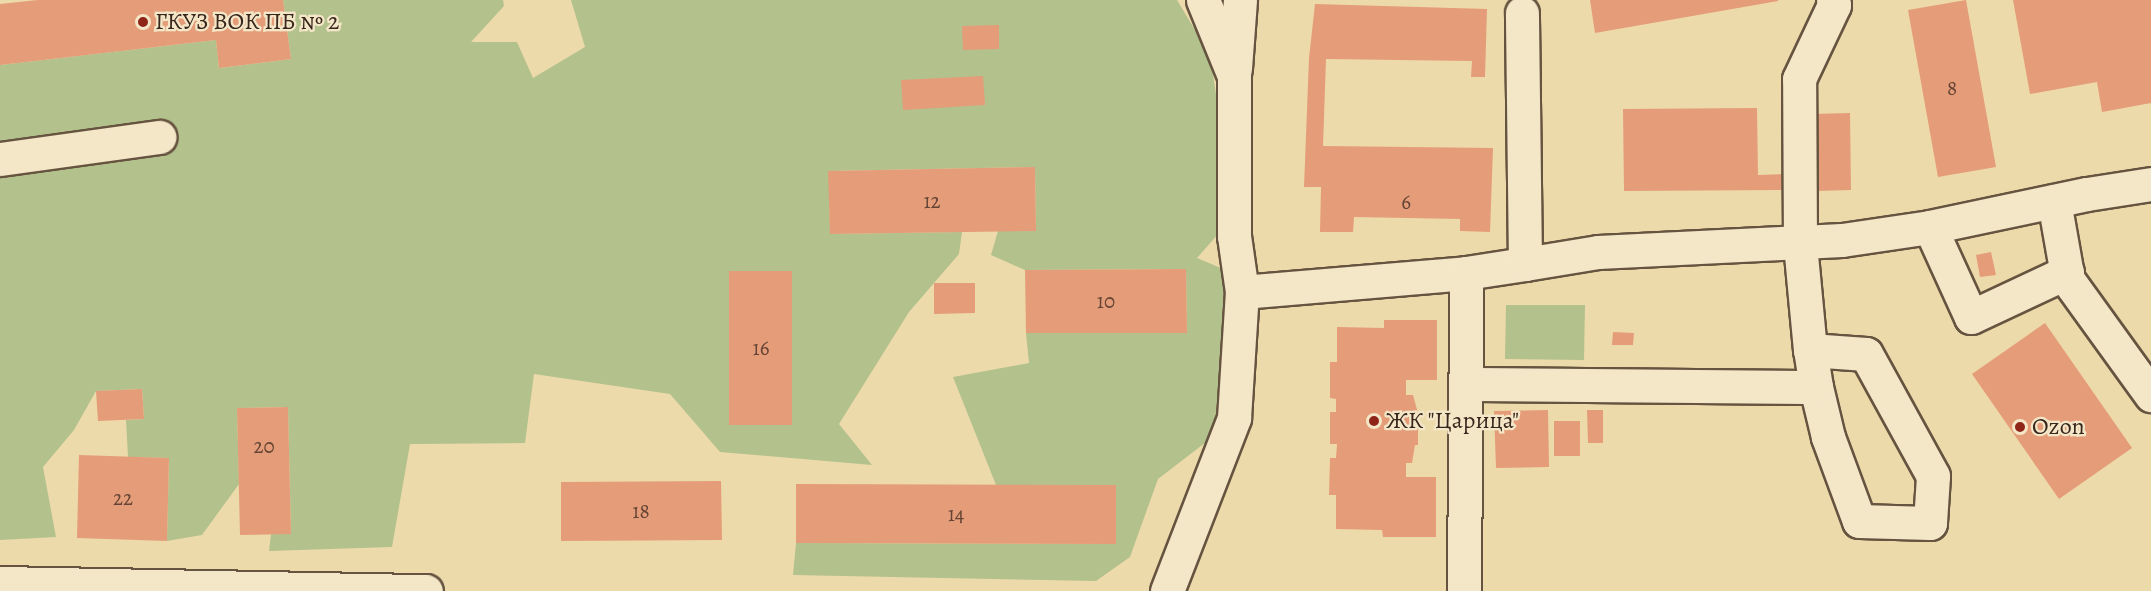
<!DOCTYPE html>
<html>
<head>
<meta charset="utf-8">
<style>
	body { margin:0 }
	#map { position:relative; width:2151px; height:591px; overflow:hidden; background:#eddaaa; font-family:Alegreya,serif }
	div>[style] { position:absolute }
	.green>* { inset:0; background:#b3c18d }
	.building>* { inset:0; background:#e59c79 }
	.roads { filter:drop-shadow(2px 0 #665440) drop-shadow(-2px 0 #665440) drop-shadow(0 2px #665440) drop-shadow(0 -2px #665440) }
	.minor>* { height:33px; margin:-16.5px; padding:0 16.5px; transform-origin:16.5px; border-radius:16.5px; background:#f3e7c8 }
	.dots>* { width:16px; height:16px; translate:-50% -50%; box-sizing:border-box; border:3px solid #f3e7c8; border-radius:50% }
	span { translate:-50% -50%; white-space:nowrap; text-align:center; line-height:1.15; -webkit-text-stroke:4.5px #f3e7c8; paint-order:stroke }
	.number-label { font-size:21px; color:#644434 }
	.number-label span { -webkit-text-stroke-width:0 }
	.poi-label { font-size:24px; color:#39271d }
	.left { translate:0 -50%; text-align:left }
</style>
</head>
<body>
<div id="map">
	<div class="green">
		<i style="clip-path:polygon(283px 0,503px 0,504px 6px,471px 42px,517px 42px,533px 78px,585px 47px,571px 0,1177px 0,1210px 55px,1219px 114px,1219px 233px,1197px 258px,1228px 271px,1214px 436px,1158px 479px,1130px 557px,1096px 581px,793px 575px,796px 543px,1116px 544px,1116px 485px,996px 485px,953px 377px,1029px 363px,1026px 333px,1187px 332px,1186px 269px,1025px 270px,991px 255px,998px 231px,1036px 231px,1035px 167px,829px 171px,830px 234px,962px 232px,959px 254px,909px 312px,839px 424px,872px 465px,720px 452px,670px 394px,534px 374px,525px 443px,410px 444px,392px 547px,269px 551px,271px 534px,291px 533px,288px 407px,237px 408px,239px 484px,202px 535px,167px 541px,169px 458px,128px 457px,126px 420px,144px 419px,142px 389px,96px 391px,74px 430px,43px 467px,56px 537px,0 540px,0 65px,216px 40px,219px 68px,291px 59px)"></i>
		<i style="clip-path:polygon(1506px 305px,1585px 305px,1584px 360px,1505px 359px)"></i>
	</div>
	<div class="building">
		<i style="clip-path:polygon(38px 0,283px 0,291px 59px,219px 68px,216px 40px,0 65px,0 4px)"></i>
		<i style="clip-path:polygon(1590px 0,1778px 0,1778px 1px,1595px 33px)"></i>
		<i style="clip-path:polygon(1966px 0,1996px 167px,1938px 177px,1908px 10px)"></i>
		<i style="clip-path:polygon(2013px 0,2151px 0,2151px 103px,2102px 112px,2097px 82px,2030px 94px)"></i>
		<i style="clip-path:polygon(1315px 4px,1487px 9px,1485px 77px,1471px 77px,1472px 61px,1326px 59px,1323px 146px,1493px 148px,1490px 232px,1460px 231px,1460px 219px,1354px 217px,1353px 232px,1320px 232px,1321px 187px,1304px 187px,1309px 58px)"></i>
		<i style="clip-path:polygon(999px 25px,999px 49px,963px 50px,962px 26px)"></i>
		<i style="clip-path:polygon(983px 76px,985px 105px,903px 110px,901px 80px)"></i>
		<i style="clip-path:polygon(1757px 108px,1758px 175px,1787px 174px,1787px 190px,1624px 191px,1623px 109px)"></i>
		<i style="clip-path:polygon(1850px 113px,1851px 190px,1816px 191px,1813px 114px)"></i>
		<i style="clip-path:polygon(1035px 167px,1036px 231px,830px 234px,828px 171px)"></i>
		<i style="clip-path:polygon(1991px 252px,1996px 275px,1980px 277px,1976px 255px)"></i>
		<i style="clip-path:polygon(1186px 269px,1187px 333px,1026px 333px,1025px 270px)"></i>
		<i style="clip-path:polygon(729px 271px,792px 271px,792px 425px,729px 425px)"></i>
		<i style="clip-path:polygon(934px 283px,975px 283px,975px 313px,934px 314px)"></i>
		<i style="clip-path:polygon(1384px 320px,1437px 320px,1437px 380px,1406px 380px,1406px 395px,1413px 395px,1418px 413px,1418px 445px,1415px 445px,1412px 463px,1406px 463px,1406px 477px,1436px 477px,1436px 537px,1383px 537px,1382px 530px,1336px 529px,1336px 495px,1329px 495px,1330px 458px,1336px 458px,1337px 444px,1330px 444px,1330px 412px,1336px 412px,1336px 399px,1330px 398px,1330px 362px,1337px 362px,1337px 327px,1384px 328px)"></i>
		<i style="clip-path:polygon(2045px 323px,2132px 448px,2059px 499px,1972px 374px)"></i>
		<i style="clip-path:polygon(1613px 332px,1634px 333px,1633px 345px,1612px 345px)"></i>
		<i style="clip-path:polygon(142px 389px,144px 419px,98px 421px,96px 391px)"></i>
		<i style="clip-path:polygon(288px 407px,291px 534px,240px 535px,237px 408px)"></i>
		<i style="clip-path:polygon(1548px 410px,1549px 467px,1496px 468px,1494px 411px)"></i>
		<i style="clip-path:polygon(1587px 410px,1603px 410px,1603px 443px,1588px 443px)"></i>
		<i style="clip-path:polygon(1554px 421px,1580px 421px,1580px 456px,1554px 456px)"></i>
		<i style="clip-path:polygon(79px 455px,169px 458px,167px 541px,77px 538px)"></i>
		<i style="clip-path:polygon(721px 481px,722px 540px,561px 541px,561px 482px)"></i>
		<i style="clip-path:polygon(796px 484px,1116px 485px,1116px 544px,796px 543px)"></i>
	</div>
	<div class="roads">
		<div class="minor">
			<i style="left:1235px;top:68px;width:68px;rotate:-85.8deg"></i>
			<i style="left:0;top:159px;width:161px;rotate:-7.9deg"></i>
			<i style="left:2054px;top:201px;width:80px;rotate:80deg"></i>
			<i style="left:2068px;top:280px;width:142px;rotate:54.2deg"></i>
			<i style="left:1930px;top:227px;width:99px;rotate:65.5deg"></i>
			<i style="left:1971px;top:317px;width:106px;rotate:-25.1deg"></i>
			<i style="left:1525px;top:264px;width:74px;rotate:-9.3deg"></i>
			<i style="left:1598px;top:252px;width:244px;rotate:-2.8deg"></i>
			<i style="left:1842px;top:240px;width:89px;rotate:-8.4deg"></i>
			<i style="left:1930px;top:227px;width:160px;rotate:-11.9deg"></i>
			<i style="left:2087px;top:194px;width:65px;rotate:-8.9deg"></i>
			<i style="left:1242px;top:292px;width:225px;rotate:-4.8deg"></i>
			<i style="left:1466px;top:273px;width:60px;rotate:-8.7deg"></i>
			<i style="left:1525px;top:264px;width:251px;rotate:-90.7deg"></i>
			<i style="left:1810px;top:350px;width:56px;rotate:4.1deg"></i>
			<i style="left:1866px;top:354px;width:139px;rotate:61.2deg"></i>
			<i style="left:1933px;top:476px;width:47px;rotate:93.7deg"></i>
			<i style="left:1930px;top:523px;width:71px;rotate:-178.4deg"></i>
			<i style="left:1859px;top:521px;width:90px;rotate:-110.3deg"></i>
			<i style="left:1828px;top:437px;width:51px;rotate:-103.5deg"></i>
			<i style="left:1816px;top:387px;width:37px;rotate:-99deg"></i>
			<i style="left:1810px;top:350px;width:106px;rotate:-95.4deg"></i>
			<i style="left:1800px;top:244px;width:165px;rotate:-90.3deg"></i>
			<i style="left:1799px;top:79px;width:82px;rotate:-64.7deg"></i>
			<i style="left:1834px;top:5px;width:5px;rotate:-101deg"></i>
			<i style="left:1466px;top:384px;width:350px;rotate:0.5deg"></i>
			<i style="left:0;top:583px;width:426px;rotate:1.1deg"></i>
			<i style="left:1167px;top:591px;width:186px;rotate:-68.8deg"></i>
			<i style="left:1234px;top:418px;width:126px;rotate:-86.4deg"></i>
			<i style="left:1242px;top:292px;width:57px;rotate:-98.1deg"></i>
			<i style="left:1234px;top:236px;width:160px;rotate:-90deg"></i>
			<i style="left:1234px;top:76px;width:82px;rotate:-112.2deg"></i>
			<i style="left:1464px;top:591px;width:318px;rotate:-89.6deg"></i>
		</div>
	</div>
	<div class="dots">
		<i style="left:143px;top:22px;background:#8f2418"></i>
		<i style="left:1374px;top:421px;background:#8f2418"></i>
		<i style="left:2020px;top:427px;background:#8f2418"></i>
	</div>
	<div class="number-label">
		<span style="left:1952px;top:88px">8</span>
		<span style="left:932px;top:201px">12</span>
		<span style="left:1406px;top:202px">6</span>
		<span style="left:1106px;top:301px">10</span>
		<span style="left:761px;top:348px">16</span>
		<span style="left:264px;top:446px">20</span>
		<span style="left:123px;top:498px">22</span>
		<span style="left:641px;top:511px">18</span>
		<span style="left:956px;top:514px">14</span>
	</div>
	<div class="poi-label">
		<span class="left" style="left:155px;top:22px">ГКУЗ ВОК ПБ № 2</span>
		<span class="left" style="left:1386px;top:421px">ЖК "Царица"</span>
		<span class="left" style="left:2032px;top:427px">Ozon</span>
	</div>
</div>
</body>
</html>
